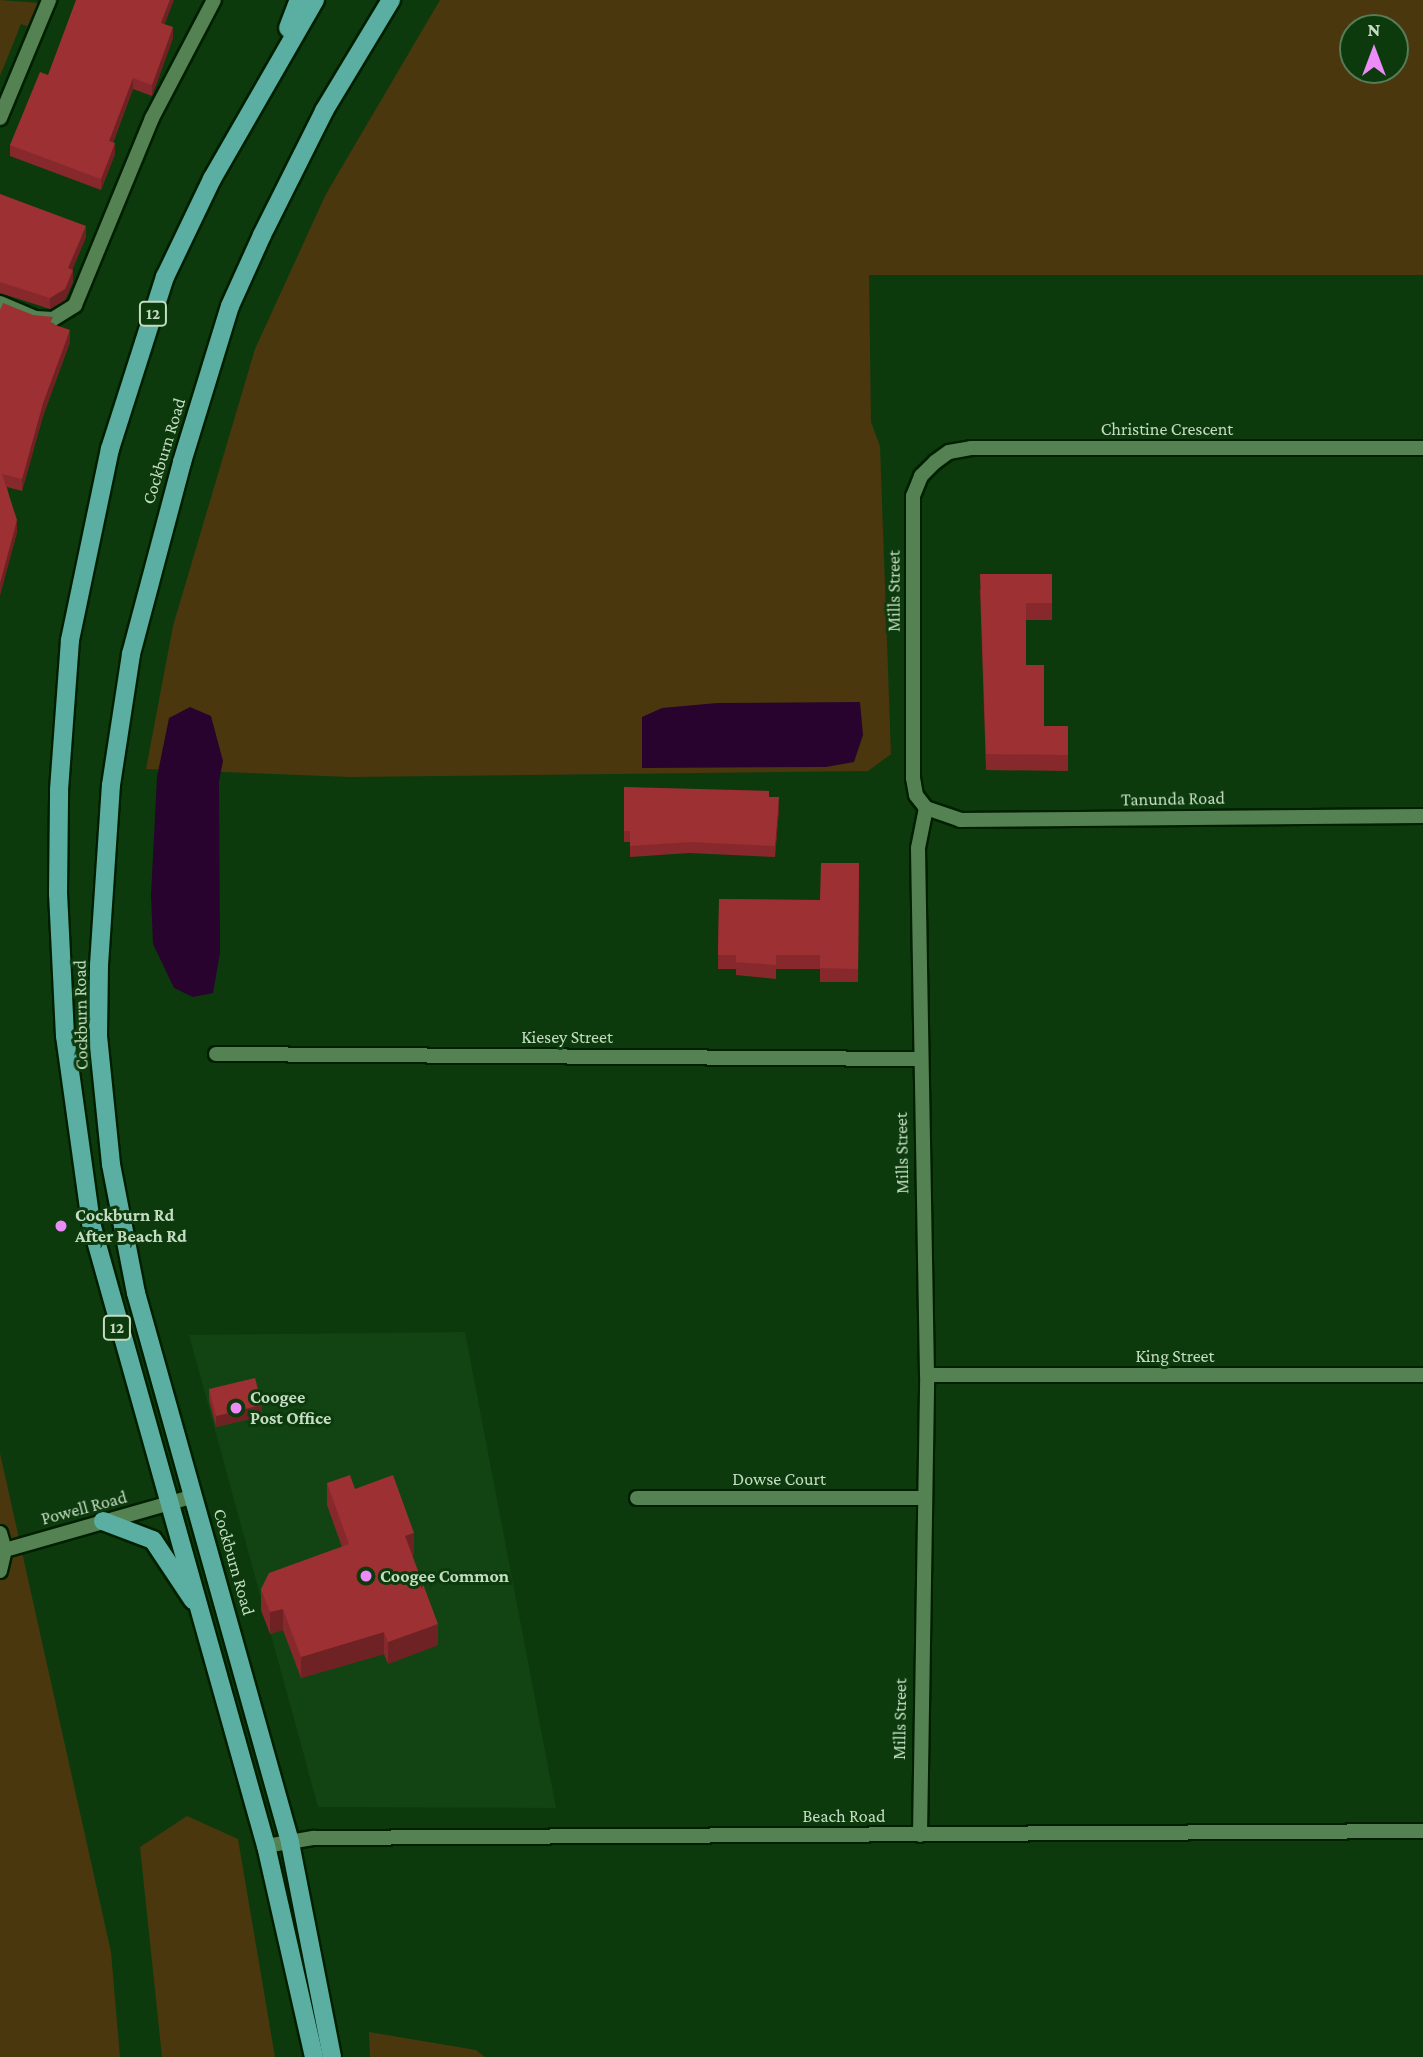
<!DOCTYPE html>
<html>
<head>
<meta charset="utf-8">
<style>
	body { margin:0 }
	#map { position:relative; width:1423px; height:2057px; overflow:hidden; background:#0c3a0d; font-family:"Crimson Pro",serif }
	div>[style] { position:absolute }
	.built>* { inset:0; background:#114412 }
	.green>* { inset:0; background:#4a370e }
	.water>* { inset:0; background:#28032d }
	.roads { filter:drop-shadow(2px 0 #001f00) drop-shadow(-2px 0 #001f00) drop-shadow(0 2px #001f00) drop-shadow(0 -2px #001f00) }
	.service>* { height:14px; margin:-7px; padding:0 7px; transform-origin:7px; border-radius:7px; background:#558252 }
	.minor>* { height:14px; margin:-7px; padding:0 7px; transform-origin:7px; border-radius:7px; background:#558252 }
	.primary>* { height:18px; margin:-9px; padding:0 9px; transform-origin:9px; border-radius:9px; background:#5aafa2 }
	.wall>* { inset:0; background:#87292c }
	.shaded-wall>* { inset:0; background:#6e2224 }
	.building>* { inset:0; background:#9d3033 }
	.dots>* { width:19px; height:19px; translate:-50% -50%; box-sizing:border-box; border:4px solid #0c3a0d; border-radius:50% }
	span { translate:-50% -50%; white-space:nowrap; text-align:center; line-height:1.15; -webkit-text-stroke:6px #0c3a0d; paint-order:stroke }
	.shield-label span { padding:2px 5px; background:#0c3a0d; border:2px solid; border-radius:5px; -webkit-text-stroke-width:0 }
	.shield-label { font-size:16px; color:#c4dcc2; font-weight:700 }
	.street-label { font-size:18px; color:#c4dcc2 }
	.poi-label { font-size:18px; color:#c4dcc2; font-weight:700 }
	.left { translate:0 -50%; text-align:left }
	.north { position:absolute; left:1339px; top:14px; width:70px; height:70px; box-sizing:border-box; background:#0c3a0d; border:2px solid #567b55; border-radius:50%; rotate:0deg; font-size:19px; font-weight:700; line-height:28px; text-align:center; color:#c4dcc2 }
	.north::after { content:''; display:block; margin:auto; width:24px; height:32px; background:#ed8cf9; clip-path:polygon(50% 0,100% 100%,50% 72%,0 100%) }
</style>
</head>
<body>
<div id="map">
	<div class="built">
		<i style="clip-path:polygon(465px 1332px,556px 1808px,318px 1807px,189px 1335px)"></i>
	</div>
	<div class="green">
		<i style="clip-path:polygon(0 0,40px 3px,32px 28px,21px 24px,0 76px)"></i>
		<i style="clip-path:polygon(evenodd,440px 0,1423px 0,1423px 275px,869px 275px,871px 422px,880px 446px,891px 754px,868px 771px,350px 777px,146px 769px,173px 626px,255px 349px,326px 194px,440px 0,1353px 28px,1395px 28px,1395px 70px,1353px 70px,1353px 28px)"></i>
		<i style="clip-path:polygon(0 1453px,111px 1952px,120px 2057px,0 2057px)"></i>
		<i style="clip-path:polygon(187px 1816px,238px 1839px,275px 2057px,162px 2057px,140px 1847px)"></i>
		<i style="clip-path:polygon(369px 2032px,476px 2050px,485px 2057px,370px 2057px)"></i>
	</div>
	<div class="water">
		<i style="clip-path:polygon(860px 702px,863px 735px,854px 762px,826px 767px,642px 768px,642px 717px,662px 708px,717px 703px)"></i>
		<i style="clip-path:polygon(190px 707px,211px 716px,223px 761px,219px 781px,220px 953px,213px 993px,193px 997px,174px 988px,153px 944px,151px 895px,157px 777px,169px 718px)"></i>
	</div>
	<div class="roads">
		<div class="service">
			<i style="left:0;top:1533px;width:18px;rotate:74deg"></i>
			<i style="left:5px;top:1550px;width:5px;rotate:180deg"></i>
		</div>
		<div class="minor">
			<i style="left:0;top:118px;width:128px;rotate:-67.4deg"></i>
			<i style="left:0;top:303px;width:39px;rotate:23deg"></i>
			<i style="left:36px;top:318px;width:17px;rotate:3deg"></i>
			<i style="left:53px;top:319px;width:26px;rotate:-32deg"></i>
			<i style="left:75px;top:305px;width:202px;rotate:-67.6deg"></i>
			<i style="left:152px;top:118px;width:133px;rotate:-62.3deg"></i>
			<i style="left:926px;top:808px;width:36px;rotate:19deg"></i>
			<i style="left:960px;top:820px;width:463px;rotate:-0.5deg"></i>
			<i style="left:216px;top:1054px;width:703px;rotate:0.41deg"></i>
			<i style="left:927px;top:1375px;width:496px"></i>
			<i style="left:637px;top:1498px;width:284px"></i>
			<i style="left:0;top:1571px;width:22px;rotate:-77deg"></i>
			<i style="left:5px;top:1550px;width:197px;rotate:-15.9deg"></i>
			<i style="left:920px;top:1835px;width:460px;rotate:-89.1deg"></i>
			<i style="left:927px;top:1375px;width:527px;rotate:-90.98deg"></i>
			<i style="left:918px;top:848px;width:41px;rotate:-78.7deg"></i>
			<i style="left:926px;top:808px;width:16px;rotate:-128deg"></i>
			<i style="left:916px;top:795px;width:17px;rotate:-100deg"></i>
			<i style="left:913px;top:778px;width:282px;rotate:-90deg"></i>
			<i style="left:913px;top:496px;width:22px;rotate:-68deg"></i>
			<i style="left:921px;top:476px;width:20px;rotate:-45deg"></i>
			<i style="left:935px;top:462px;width:17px;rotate:-36deg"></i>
			<i style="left:949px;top:452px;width:22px;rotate:-10deg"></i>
			<i style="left:971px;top:448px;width:452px"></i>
			<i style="left:266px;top:1846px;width:48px;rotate:-9.7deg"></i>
			<i style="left:313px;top:1838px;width:1110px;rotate:-0.36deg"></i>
		</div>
		<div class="primary">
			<i style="left:288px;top:28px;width:30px;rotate:-69deg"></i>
			<i style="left:103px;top:1521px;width:53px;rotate:20.8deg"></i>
			<i style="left:153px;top:1540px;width:72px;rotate:56.3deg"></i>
			<i style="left:314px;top:2057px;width:216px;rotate:-102.8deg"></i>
			<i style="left:266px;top:1846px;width:647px;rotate:-105.69deg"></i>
			<i style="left:91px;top:1223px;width:189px;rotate:-97.9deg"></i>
			<i style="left:65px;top:1036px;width:142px;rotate:-92.8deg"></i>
			<i style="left:58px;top:894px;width:104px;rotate:-89.4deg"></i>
			<i style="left:59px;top:790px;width:150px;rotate:-85.8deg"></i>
			<i style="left:70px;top:640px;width:195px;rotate:-78.2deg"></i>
			<i style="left:110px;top:449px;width:181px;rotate:-72.3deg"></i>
			<i style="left:165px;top:277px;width:109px;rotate:-64.4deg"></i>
			<i style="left:212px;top:179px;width:207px;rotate:-60.1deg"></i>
			<i style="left:332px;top:2057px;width:219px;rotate:-101.1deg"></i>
			<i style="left:290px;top:1842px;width:570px;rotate:-105.67deg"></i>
			<i style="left:136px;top:1293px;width:131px;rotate:-101deg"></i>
			<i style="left:111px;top:1164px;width:130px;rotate:-95.8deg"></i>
			<i style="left:98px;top:1035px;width:70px;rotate:-89.2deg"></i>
			<i style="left:99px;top:965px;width:180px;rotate:-86.2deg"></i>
			<i style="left:111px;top:785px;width:133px;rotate:-81.3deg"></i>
			<i style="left:131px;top:654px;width:199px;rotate:-75.1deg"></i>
			<i style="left:182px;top:462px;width:163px;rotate:-72.9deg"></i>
			<i style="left:230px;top:306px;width:78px;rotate:-65.7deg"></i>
			<i style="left:262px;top:235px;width:139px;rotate:-63.4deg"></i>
			<i style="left:324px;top:111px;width:130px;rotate:-58.9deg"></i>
		</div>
	</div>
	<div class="wall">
		<i style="clip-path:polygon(165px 24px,173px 38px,152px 96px,133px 89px,113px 143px,115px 154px,101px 190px,10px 156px,10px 145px,48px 75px)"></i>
		<i style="clip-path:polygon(0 194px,86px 237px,72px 270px,73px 282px,65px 300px,50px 309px,0 293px)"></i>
		<i style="clip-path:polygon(0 310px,53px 323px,70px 342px,43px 416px,22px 491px,7px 487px,17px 532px,0 595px)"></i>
		<i style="clip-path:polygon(1052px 574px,1052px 620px,1026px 620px,1026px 665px,1044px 726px,1068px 726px,1068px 771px,986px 770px,980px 590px)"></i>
		<i style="clip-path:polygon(624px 787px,769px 797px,779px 808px,775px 857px,689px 853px,630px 857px,630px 842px,624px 842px)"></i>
		<i style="clip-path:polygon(859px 863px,858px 982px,820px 982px,820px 969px,776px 969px,776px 979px,736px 975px,736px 969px,718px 969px,719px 899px,820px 900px)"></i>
		<i style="clip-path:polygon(209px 1389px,262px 1416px,216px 1427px,209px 1400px)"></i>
		<i style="clip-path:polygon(327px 1483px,355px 1489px,414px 1554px,412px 1555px,438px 1645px,388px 1664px,384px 1654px,301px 1678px,283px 1630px,270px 1634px,261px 1610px,261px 1589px,342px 1547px,327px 1505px)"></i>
	</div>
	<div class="shaded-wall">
		<i style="clip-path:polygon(170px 0,174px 0,161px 34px,161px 23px)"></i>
		<i style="clip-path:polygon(173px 27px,173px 38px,152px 96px,152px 85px)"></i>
		<i style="clip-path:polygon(133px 78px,133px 89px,109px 152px,109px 141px)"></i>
		<i style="clip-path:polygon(115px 143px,115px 154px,101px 190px,101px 179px)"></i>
		<i style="clip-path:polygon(86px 226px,86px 237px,68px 280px,68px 268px)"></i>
		<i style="clip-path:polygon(73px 270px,73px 282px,65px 300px,50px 309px,50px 298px)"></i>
		<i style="clip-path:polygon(70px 330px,70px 342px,43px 416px,22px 491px,22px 479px,43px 403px)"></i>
		<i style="clip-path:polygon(17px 520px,17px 532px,0 595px,0 583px)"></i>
		<i style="clip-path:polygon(779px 797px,779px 808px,775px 857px,775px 846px)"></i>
		<i style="clip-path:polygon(262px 1405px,262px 1416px,216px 1427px,216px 1416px)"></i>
		<i style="clip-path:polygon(414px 1533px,414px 1554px,405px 1557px,405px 1536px)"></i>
		<i style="clip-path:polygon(283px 1609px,283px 1630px,270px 1634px,270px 1612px)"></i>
		<i style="clip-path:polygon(438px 1624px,438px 1645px,388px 1664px,388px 1642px)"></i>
		<i style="clip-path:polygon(384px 1632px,384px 1654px,301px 1678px,301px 1657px)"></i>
	</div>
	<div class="building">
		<i style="clip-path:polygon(76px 0,170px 0,161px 23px,173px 27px,152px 85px,133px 78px,109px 141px,115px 143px,101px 179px,10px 145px,40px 72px,48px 75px)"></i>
		<i style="clip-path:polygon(0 194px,86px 226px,68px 268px,73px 270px,65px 289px,50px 298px,0 282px)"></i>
		<i style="clip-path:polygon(3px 303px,33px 315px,53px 317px,50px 323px,70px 330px,43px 403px,22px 479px,2px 474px,17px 520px,0 583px,0 310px)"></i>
		<i style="clip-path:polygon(980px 574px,1052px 574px,1052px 603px,1026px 603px,1026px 665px,1044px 665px,1044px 726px,1068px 726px,1068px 755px,986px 754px)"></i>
		<i style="clip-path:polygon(624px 787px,769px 791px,769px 797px,779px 797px,775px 846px,689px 842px,630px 846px,630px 831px,624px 831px)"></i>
		<i style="clip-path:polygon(821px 863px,859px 863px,858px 969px,820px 968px,820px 955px,776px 955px,776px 965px,736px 962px,736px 955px,718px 955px,719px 899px,820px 900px)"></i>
		<i style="clip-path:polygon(255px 1378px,262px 1405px,216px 1416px,209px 1389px)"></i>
		<i style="clip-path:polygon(350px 1475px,355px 1489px,393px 1475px,414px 1533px,405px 1536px,438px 1624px,388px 1642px,384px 1632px,301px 1657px,283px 1609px,270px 1612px,261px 1589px,269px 1573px,349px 1544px,327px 1483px)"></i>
	</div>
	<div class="dots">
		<i style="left:61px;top:1226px;background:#ed8cf9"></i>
		<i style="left:236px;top:1408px;background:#ed8cf9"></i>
		<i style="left:366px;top:1576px;background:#ed8cf9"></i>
	</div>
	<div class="shield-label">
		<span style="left:153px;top:314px">12</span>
		<span style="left:117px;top:1328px">12</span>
	</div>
	<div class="street-label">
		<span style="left:1167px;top:429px">Christine Crescent</span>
		<span style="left:164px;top:451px;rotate:-73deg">Cockburn Road</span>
		<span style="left:894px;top:591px;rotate:-90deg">Mills Street</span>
		<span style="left:1173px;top:799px;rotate:-1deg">Tanunda Road</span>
		<span style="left:81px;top:1015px;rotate:-91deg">Cockburn Road</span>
		<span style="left:567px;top:1037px">Kiesey Street</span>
		<span style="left:902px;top:1153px;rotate:-91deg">Mills Street</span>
		<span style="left:1175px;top:1356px">King Street</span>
		<span style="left:779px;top:1479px">Dowse Court</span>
		<span style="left:84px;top:1508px;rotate:-15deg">Powell Road</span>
		<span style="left:234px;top:1562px;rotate:74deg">Cockburn Road</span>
		<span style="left:900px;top:1719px;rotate:-89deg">Mills Street</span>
		<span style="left:844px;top:1816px">Beach Road</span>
	</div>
	<div class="poi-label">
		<span class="left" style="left:75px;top:1226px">Cockburn Rd<br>After Beach Rd</span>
		<span class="left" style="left:250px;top:1408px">Coogee<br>Post Office</span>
		<span class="left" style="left:380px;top:1576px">Coogee Common</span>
	</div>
	<div class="north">N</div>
</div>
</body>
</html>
